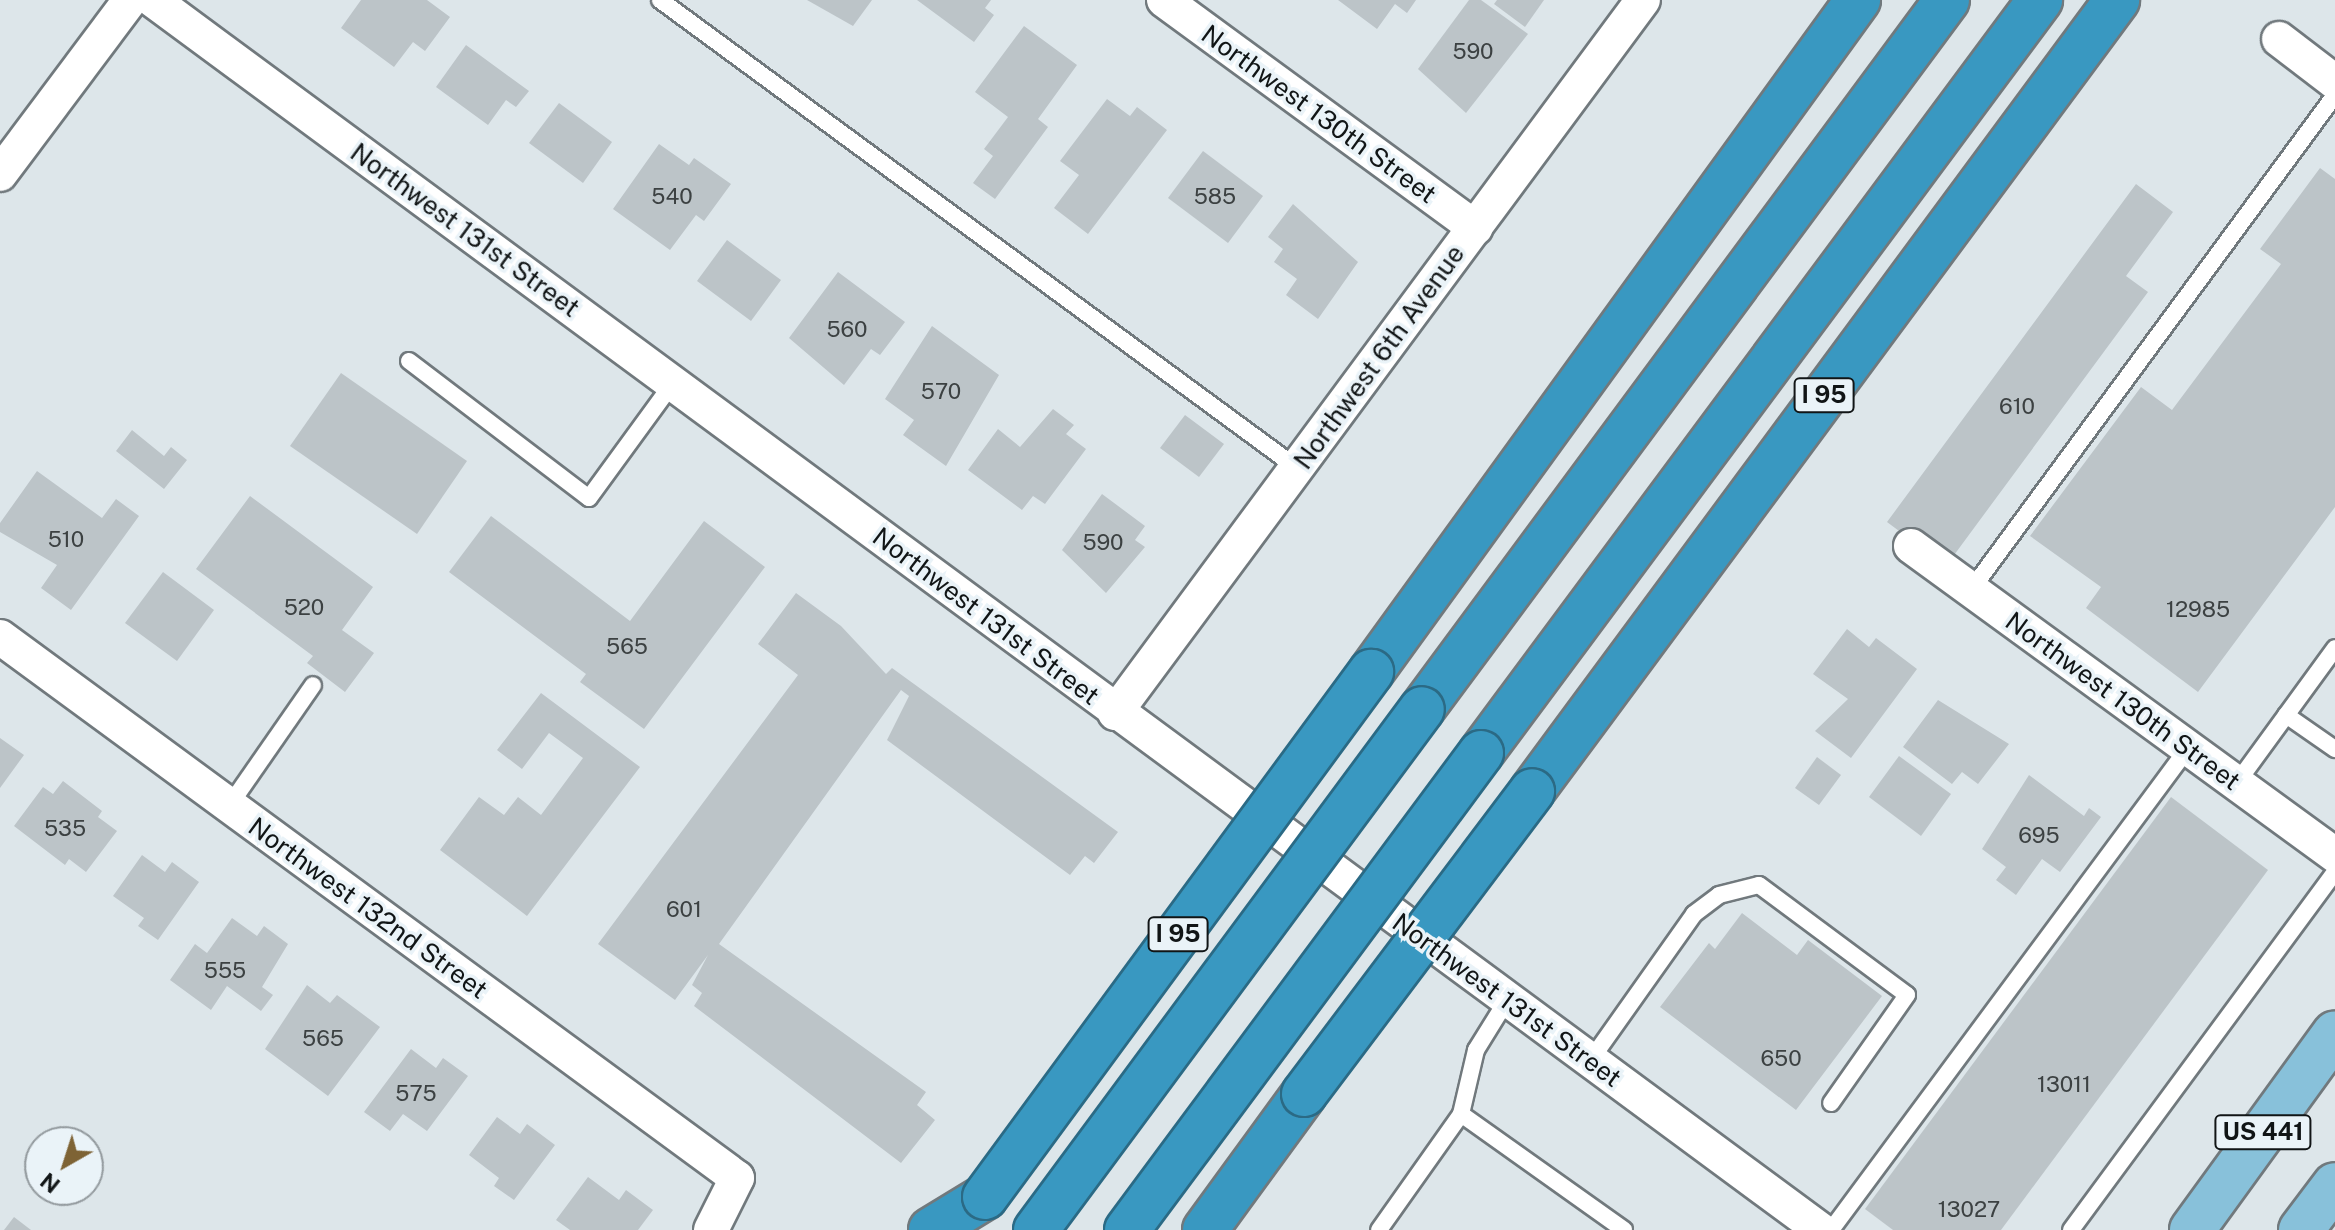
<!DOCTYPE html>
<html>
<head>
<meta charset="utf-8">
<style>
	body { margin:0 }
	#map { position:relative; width:2335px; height:1230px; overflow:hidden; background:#dde6ea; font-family:"Public Sans",sans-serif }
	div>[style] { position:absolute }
	.building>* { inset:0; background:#bcc4c8 }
	.roads { filter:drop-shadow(2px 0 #71797d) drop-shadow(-2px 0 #71797d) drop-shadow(0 2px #71797d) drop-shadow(0 -2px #71797d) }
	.service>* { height:16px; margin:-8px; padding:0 8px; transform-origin:8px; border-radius:8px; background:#fff }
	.minor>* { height:34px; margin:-17px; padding:0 17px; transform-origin:17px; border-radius:17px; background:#fff }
	.primary>* { height:44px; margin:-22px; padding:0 22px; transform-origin:22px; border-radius:22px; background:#88c1da }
	.motorway>* { height:44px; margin:-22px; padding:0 22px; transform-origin:22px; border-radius:22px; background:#3998c1 }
	.bridges { filter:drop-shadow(2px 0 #2b6a85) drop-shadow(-2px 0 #2b6a85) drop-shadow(0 2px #2b6a85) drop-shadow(0 -2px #2b6a85) }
	.motorway-bridge>* { height:44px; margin:-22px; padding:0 22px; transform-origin:22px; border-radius:22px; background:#3998c1 }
	span { translate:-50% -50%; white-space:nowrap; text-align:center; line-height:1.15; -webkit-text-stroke:7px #eaf3f8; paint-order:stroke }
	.number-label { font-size:22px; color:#3c4142 }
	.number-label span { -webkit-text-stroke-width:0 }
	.shield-label span { padding:2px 6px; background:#eaf3f8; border:2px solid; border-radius:6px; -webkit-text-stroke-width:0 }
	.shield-label { font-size:24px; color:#111516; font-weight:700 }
	.street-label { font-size:26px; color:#111516 }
	.north { position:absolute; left:24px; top:1126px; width:80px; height:80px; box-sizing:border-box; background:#eaf3f8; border:2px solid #939a9e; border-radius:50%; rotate:219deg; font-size:22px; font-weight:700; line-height:32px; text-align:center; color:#111516 }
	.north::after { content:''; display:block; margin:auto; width:28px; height:36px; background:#7e6335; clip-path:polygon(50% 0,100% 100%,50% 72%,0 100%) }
</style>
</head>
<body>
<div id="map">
	<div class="building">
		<i style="clip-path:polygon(361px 0,427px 0,450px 17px,425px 51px,413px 42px,394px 67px,341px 28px)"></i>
		<i style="clip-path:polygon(807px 0,872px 0,853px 26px)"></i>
		<i style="clip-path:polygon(917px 0,991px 0,985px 8px,994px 15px,974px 42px)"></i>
		<i style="clip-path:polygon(1338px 0,1416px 0,1407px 13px,1395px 4px,1377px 29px)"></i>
		<i style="clip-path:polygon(1469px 0,1481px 0,1528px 34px,1466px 113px,1418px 69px)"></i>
		<i style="clip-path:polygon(1497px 0,1544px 0,1525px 27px,1494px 4px)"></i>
		<i style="clip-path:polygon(1024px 26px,1077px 65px,1038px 119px,1048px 127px,995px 199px,973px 183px,993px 156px,984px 149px,1008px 117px,975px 92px)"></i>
		<i style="clip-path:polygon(466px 45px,529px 91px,516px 107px,506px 100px,488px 125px,436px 87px)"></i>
		<i style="clip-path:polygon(1107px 99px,1130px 116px,1137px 107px,1167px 130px,1088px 234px,1054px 208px,1079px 175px,1060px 161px)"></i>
		<i style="clip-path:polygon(559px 103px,612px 142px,583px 183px,529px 143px)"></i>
		<i style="clip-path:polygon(659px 144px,689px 165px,694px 158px,731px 184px,704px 221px,696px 215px,670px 250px,613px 209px)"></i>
		<i style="clip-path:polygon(1203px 151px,1263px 196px,1228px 243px,1168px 198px)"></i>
		<i style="clip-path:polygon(2320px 168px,2335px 179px,2335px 507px,2198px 692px,2086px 608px,2101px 587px,2030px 536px,2141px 387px,2172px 410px,2281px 264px,2260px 249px)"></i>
		<i style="clip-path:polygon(2136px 184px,2173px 212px,2126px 276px,2148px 292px,1946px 566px,1887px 522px)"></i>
		<i style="clip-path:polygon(1293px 204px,1358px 262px,1318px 319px,1286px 295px,1297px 279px,1274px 262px,1283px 249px,1268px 237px)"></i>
		<i style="clip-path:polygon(727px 240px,781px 280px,751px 321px,697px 281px)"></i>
		<i style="clip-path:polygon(838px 272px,905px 322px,880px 355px,871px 349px,844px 385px,789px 338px)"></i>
		<i style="clip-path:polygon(932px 326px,999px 375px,946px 466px,903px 435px,914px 420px,885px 399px)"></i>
		<i style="clip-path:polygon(341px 373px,467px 461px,417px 534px,290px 446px)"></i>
		<i style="clip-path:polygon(1053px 409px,1074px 425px,1066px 434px,1086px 449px,1045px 504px,1033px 496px,1022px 510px,968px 470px,998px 429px,1020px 447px)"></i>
		<i style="clip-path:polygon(1185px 415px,1224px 444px,1199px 477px,1160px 448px)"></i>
		<i style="clip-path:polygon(132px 430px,164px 456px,171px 447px,187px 460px,164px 489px,116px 451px)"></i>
		<i style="clip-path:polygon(37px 471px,102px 518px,116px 499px,139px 516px,71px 610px,41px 588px,57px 565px,0 532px,0 523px)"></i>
		<i style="clip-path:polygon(1102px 494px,1145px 526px,1135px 540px,1145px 547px,1106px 593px,1062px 550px)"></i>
		<i style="clip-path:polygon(250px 496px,373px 587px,342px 630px,374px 653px,345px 692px,307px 663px,313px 656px,196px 569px)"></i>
		<i style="clip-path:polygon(491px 516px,630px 621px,704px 521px,765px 567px,644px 729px,580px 682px,586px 674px,449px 572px)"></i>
		<i style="clip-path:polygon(163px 572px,214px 610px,177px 661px,125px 623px)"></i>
		<i style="clip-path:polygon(796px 593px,841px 626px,886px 674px,892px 668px,1118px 832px,1094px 863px,1085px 856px,1070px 875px,887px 740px,909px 696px,901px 690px,719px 944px,926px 1092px,917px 1105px,935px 1120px,901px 1163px,694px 1006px,702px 993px,692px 985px,708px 955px,675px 1000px,598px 944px,798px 675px,758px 644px)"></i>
		<i style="clip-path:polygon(1847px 629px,1869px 647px,1876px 638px,1917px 669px,1851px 758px,1815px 731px,1848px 699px,1813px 674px)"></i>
		<i style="clip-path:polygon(541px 693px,640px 767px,527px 916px,440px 850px,479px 797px,504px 815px,518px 797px,541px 815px,583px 758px,549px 733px,522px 769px,497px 750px)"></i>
		<i style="clip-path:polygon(1938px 700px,2009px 744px,1978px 784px,1962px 772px,1952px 784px,1903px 747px)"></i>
		<i style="clip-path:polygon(0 738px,24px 755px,0 788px)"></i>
		<i style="clip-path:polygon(1899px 756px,1951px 794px,1921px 836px,1869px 797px)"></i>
		<i style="clip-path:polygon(1817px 757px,1841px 775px,1819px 805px,1795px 788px)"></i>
		<i style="clip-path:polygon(2029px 775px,2084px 816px,2089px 808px,2101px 817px,2060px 872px,2042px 859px,2016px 895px,1996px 880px,2006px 867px,1982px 849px)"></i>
		<i style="clip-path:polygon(63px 781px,102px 811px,98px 817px,117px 831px,86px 872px,69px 859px,65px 865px,14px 826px,43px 787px,53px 794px)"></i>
		<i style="clip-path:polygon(2171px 797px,2268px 870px,2001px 1230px,1893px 1230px,1865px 1209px)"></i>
		<i style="clip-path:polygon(142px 855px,165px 872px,172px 862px,199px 882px,158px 940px,138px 926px,144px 918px,113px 896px)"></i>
		<i style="clip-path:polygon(1742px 913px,1797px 955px,1808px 940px,1882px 996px,1796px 1110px,1660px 1007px,1709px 943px,1715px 949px)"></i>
		<i style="clip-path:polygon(232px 918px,257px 936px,264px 926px,288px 944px,262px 987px,273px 995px,261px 1011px,227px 986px,211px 1010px,170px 980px,195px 944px,207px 953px)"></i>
		<i style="clip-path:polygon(307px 985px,330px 1003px,337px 995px,380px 1027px,328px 1096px,265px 1049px)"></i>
		<i style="clip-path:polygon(411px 1049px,436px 1068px,443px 1058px,468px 1076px,427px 1131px,403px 1114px,390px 1131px,364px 1112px)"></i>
		<i style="clip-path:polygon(497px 1117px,520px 1134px,527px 1124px,555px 1145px,514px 1200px,494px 1186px,499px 1178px,469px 1155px)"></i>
		<i style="clip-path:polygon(588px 1177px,619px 1200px,626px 1190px,653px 1210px,638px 1230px,570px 1230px,556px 1220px)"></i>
		<i style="clip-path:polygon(14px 1217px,31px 1230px,4px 1230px)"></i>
	</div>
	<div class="roads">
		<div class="service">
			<i style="left:660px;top:0;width:790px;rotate:36.3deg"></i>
			<i style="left:409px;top:361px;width:226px;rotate:37.3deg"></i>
			<i style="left:589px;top:498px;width:142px;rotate:-53.9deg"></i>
			<i style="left:1971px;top:590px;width:614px;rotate:-53.67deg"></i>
			<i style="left:2286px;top:715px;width:60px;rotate:34.8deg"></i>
			<i style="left:2236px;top:784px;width:168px;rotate:-53.9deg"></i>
			<i style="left:229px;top:806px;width:147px;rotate:-55.2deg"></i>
			<i style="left:1590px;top:1061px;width:180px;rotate:-54.7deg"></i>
			<i style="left:1694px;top:914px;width:31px;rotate:-37deg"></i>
			<i style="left:1719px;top:895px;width:41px;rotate:-14deg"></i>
			<i style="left:1759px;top:885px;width:184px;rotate:36.6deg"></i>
			<i style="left:1907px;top:995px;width:132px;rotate:125.1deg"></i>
			<i style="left:1461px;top:1114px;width:66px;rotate:-76.8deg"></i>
			<i style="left:1476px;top:1050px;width:59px;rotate:-58.2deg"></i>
			<i style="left:1379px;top:1230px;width:142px;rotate:-54.7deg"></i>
			<i style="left:1461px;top:1114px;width:200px;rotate:35.4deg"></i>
			<i style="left:1831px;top:1230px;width:600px;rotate:-53.47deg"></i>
			<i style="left:2071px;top:1230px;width:445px;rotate:-53.6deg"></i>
		</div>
		<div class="minor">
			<i style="left:153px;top:0;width:2072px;rotate:36.41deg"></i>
			<i style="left:1164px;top:0;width:386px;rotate:36.2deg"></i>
			<i style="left:2279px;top:39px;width:71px;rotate:37.5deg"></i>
			<i style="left:0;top:174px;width:217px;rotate:-53.2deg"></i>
			<i style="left:1911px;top:546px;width:525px;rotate:36.08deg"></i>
			<i style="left:0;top:637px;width:914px;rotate:36.28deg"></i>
			<i style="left:737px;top:1178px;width:58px;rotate:116.6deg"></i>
			<i style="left:1115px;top:713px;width:887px;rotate:-53.48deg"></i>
		</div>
		<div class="primary">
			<i style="left:2192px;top:1230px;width:243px;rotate:-54deg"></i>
			<i style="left:2301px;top:1230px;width:56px;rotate:-52.9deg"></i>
		</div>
		<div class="motorway">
			<i style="left:1371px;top:672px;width:830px;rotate:-54.07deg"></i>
			<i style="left:1422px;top:709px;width:882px;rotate:-53.48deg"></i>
			<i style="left:1481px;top:753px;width:938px;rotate:-53.41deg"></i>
			<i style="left:1532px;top:791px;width:984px;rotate:-53.51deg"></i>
			<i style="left:931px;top:1230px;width:63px;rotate:-31.4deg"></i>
			<i style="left:1205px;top:1230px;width:168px;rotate:-53.9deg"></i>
		</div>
	</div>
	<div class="bridges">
		<div class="motorway-bridge">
			<i style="left:1304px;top:1094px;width:379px;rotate:-53deg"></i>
			<i style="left:985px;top:1197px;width:652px;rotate:-53.68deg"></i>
			<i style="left:1036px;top:1230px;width:648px;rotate:-53.47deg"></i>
			<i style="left:1127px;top:1230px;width:594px;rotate:-53.42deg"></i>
		</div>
	</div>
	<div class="number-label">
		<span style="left:1473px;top:52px">590</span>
		<span style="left:672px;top:197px">540</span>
		<span style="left:1215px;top:197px">585</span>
		<span style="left:847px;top:330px">560</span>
		<span style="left:941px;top:392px">570</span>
		<span style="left:2017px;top:407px">610</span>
		<span style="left:66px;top:540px">510</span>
		<span style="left:1103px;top:543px">590</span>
		<span style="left:304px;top:608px">520</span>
		<span style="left:2198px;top:610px">12985</span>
		<span style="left:627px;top:647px">565</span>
		<span style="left:65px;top:829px">535</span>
		<span style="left:2039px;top:836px">695</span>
		<span style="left:684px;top:910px">601</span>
		<span style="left:225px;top:971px">555</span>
		<span style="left:323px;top:1039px">565</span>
		<span style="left:1781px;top:1059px">650</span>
		<span style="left:2064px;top:1085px">13011</span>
		<span style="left:416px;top:1094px">575</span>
		<span style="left:1969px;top:1210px">13027</span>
	</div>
	<div class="shield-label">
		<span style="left:1824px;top:395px">I 95</span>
		<span style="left:1178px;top:934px">I 95</span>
		<span style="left:2263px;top:1132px">US 441</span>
	</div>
	<div class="street-label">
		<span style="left:1319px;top:114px;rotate:36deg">Northwest 130th Street</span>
		<span style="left:465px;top:230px;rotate:36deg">Northwest 131st Street</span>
		<span style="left:1379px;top:357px;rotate:-54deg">Northwest 6th Avenue</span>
		<span style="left:986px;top:616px;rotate:37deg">Northwest 131st Street</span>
		<span style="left:2123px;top:701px;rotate:36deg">Northwest 130th Street</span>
		<span style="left:368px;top:908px;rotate:36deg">Northwest 132nd Street</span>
		<span style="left:1507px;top:1000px;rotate:36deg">Northwest 131st Street</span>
	</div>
	<div class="north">N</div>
</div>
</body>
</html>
